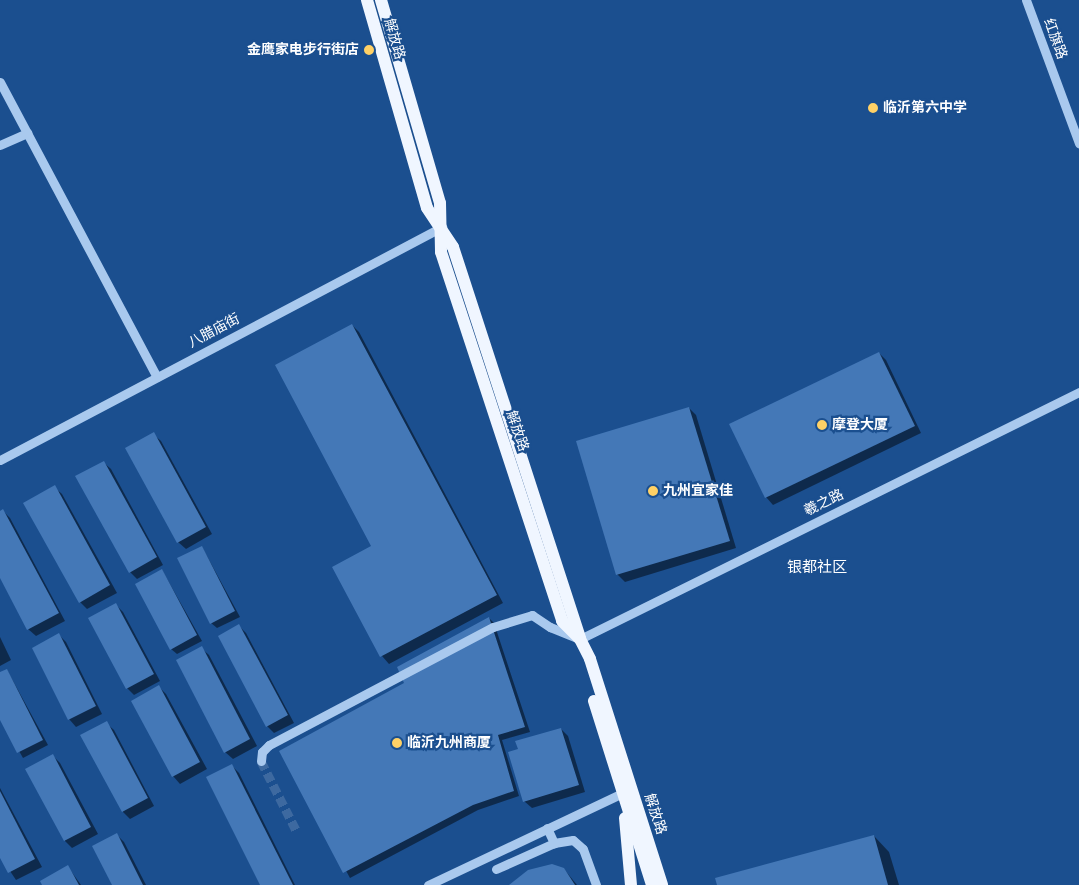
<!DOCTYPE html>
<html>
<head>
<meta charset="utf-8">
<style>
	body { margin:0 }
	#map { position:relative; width:1079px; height:885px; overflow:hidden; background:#1b4f8f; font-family:Signika,"Noto Sans SC",sans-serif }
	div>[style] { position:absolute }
	.shadow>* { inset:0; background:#0007 }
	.building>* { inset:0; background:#4478b7 }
	.minor-tunnel>* { height:9px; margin-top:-4.5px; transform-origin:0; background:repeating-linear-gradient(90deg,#3d69a0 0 9px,transparent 0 13.5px) }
	.minor>* { height:9px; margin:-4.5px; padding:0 4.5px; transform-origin:4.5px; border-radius:4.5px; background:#a9c9ee }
	.major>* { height:12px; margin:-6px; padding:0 6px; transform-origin:6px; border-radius:6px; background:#f0f6ff }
	.dots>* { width:14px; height:14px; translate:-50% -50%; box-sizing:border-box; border:2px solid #1b4f8f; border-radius:50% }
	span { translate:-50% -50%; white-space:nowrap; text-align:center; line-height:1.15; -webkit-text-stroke:4.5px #1b4f8f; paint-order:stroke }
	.street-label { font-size:14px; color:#fff }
	.poi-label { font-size:14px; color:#fff; font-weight:700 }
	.right { translate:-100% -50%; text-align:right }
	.left { translate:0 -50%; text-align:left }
	.neighbourhood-label { font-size:15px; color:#fff }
</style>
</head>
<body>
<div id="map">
	<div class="shadow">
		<i style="clip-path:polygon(352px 325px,359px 332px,503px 603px,389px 664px,382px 656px,334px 567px,373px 546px)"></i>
		<i style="clip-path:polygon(879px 353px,886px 360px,921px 433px,773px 505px,766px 497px)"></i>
		<i style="clip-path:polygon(689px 408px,696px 415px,736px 548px,625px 582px,617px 574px)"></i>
		<i style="clip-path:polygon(153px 434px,161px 441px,212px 534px,186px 549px,178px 542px)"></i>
		<i style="clip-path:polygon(103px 462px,111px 469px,163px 565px,137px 579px,130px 572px)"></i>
		<i style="clip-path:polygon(54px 487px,62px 494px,117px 593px,87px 609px,80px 602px)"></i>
		<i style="clip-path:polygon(3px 511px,10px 518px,65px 621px,36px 636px,28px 629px,0 576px,0 512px)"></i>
		<i style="clip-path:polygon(202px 547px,240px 617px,217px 628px,211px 623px)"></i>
		<i style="clip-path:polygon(162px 570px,202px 641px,177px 654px,171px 649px)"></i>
		<i style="clip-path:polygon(116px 605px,123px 612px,160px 681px,134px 695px,127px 688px)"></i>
		<i style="clip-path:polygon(489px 618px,494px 623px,530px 732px,502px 740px,519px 796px,478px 810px,350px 878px,281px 751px,405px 684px)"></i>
		<i style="clip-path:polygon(239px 626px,246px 633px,294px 723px,274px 733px,267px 726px)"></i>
		<i style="clip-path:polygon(59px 635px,66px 642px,102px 714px,76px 727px,69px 719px,33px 648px)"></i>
		<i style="clip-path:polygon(0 637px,11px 660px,0 666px)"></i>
		<i style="clip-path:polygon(201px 648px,209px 655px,257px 746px,233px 759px,225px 752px)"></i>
		<i style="clip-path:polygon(7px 670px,48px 745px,23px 758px,0 717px,0 674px)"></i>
		<i style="clip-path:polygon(159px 687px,166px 694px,207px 769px,180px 784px,173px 776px)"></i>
		<i style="clip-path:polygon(106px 723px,114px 730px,154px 806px,130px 819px,123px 812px)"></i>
		<i style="clip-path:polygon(561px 729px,568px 736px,585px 792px,532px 808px,524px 801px,519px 750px)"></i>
		<i style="clip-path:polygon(53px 756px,60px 763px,98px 834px,72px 848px,65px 841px)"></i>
		<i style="clip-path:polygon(232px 766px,239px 773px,295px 885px,261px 885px)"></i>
		<i style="clip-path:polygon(0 788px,42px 867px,16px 880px,0 856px)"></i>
		<i style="clip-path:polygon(117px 835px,124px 842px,146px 885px,114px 885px)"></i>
		<i style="clip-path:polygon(874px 836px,889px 852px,899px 885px,718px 885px)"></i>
		<i style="clip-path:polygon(68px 867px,81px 885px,44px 885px)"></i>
		<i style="clip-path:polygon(564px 869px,577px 885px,511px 885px)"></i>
	</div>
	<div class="building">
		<i style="clip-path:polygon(352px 324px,497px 595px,380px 657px,332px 567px,371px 546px,275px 365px)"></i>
		<i style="clip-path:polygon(879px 352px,915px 426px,765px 498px,729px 424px)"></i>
		<i style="clip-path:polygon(689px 407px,730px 541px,616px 575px,576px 441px)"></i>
		<i style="clip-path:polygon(154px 432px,206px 527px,177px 543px,125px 448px)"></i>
		<i style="clip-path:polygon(104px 461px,157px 557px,129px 573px,75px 476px)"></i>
		<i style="clip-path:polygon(55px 485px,110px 585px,79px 603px,23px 503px)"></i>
		<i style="clip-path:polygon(3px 509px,59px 613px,27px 630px,0 578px,0 511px)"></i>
		<i style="clip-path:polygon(202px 546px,235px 611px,210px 624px,177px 558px)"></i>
		<i style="clip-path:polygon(162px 569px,197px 635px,170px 650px,135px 584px)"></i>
		<i style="clip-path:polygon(116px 603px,154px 674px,126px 689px,88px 618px)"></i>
		<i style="clip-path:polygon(489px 617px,525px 727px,498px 735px,514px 791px,473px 805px,343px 873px,279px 751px,404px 683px,397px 667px)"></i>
		<i style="clip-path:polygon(239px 624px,288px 715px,266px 727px,218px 636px)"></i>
		<i style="clip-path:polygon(59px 633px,96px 706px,68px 720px,32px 648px)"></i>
		<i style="clip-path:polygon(202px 646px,250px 739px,224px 753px,176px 660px)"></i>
		<i style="clip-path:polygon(7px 669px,43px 740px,17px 753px,0 720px,0 672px)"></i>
		<i style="clip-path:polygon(159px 685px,200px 762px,172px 777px,131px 701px)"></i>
		<i style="clip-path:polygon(107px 721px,148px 798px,122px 812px,80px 735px)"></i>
		<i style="clip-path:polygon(561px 728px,579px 785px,523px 802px,508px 752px,518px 749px,515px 741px)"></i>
		<i style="clip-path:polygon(53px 754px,91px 827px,64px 841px,25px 769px)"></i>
		<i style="clip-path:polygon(232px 764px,293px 885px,260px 885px,206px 777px)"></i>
		<i style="clip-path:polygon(0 791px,35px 859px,8px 873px,0 858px)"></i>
		<i style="clip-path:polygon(117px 833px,143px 885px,112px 885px,92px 846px)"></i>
		<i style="clip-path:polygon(874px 835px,888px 885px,717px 885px,715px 878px)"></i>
		<i style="clip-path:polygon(552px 864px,564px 868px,575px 885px,509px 885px,528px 870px)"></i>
		<i style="clip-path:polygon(68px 865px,79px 885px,42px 885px,40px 881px)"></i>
	</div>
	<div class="minor-tunnel">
		<i style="left:261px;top:761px;width:80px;rotate:63.1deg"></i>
	</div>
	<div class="minor">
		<i style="left:1026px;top:0;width:153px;rotate:69.7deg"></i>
		<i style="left:0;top:82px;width:334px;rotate:62deg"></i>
		<i style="left:0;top:145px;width:30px;rotate:-24deg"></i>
		<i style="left:0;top:460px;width:500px;rotate:-27.8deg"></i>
		<i style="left:261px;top:761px;width:9px;rotate:-84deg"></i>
		<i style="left:262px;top:752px;width:10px;rotate:-45deg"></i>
		<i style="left:269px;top:745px;width:253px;rotate:-27.8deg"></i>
		<i style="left:493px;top:627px;width:41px;rotate:-17.1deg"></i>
		<i style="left:532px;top:615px;width:22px;rotate:34deg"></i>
		<i style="left:550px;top:627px;width:32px;rotate:22deg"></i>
		<i style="left:580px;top:639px;width:557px;rotate:-26.33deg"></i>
		<i style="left:547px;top:828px;width:17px;rotate:65deg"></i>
		<i style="left:554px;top:843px;width:19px;rotate:-9deg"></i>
		<i style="left:573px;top:840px;width:13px;rotate:42deg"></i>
		<i style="left:583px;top:849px;width:38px;rotate:70deg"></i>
		<i style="left:496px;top:869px;width:64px;rotate:-24.1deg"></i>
		<i style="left:428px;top:885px;width:216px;rotate:-25.3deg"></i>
	</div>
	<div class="major">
		<i style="left:367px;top:0;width:216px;rotate:73.9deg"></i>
		<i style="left:427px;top:208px;width:47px;rotate:56.3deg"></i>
		<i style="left:453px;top:247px;width:411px;rotate:72deg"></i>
		<i style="left:381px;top:0;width:211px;rotate:73.8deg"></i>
		<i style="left:440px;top:203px;width:49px;rotate:88.8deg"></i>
		<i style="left:441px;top:252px;width:388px;rotate:71.8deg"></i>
		<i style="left:562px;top:621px;width:25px;rotate:45deg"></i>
		<i style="left:580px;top:639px;width:22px;rotate:63deg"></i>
		<i style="left:590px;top:659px;width:237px;rotate:72.3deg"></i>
		<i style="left:594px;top:701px;width:193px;rotate:72.5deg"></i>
		<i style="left:625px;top:818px;width:67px;rotate:84.9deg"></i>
	</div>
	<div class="dots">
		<i style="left:369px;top:50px;background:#ffd166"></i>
		<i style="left:873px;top:108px;background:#ffd166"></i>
		<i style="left:822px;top:425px;background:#ffd166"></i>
		<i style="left:653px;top:491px;background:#ffd166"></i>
		<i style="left:397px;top:743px;background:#ffd166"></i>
	</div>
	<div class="street-label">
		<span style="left:394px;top:39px;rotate:74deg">解放路</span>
		<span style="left:1055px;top:39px;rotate:70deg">红旗路</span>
		<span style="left:214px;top:331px;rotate:-28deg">八腊庙街</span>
		<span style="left:517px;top:431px;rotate:71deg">解放路</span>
		<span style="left:824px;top:503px;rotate:-26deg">羲之路</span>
		<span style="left:655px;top:814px;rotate:72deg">解放路</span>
	</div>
	<div class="poi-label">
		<span class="right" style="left:359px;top:50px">金鹰家电步行街店</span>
		<span class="left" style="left:883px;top:108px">临沂第六中学</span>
		<span class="left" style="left:832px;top:425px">摩登大厦</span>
		<span class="left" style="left:663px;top:491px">九州宜家佳</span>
		<span class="left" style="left:407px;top:743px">临沂九州商厦</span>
	</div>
	<div class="neighbourhood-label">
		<span style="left:817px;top:568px">银都社区</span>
	</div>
</div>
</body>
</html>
